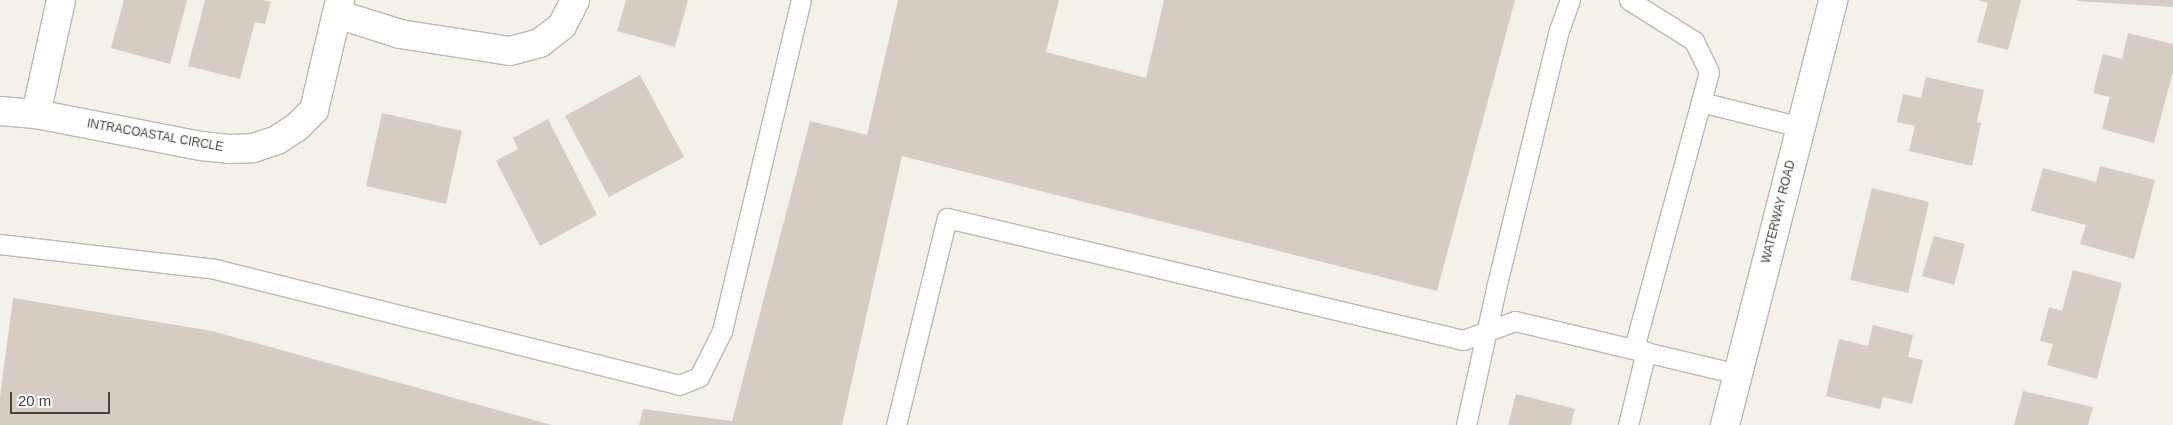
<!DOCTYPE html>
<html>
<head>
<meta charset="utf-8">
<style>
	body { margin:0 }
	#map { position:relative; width:2173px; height:425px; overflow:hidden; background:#f4f1eb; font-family:Arial,sans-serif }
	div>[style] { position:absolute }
	.building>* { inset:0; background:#d6ccc1 }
	.roads { filter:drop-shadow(1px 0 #c0b8ae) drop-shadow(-1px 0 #c0b8ae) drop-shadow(0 1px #c0b8ae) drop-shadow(0 -1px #c0b8ae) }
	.lane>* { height:19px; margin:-9.5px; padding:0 9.5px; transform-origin:9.5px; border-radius:9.5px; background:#fff }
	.street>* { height:28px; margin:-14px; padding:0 14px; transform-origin:14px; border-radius:14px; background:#fff }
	span { translate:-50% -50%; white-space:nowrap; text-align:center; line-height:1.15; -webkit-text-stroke:4px #fff; paint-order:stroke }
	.street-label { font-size:12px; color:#484139 }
	.scale { position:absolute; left:10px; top:392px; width:100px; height:22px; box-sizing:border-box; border:2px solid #484139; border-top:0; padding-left:6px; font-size:15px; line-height:18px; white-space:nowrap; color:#484139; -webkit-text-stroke:4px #fff; paint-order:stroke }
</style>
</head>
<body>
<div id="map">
	<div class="building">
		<i style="clip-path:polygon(124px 0,187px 0,170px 64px,111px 48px)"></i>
		<i style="clip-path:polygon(205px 0,263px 0,271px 2px,265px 24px,255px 22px,240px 79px,188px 66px)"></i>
		<i style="clip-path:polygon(626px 0,688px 0,675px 47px,617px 31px)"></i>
		<i style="clip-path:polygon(898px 0,1059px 0,1046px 52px,1146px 78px,1164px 0,1515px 0,1437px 291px,902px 156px,842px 425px,639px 425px,643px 409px,732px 421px,810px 121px,867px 135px)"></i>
		<i style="clip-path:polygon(1978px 0,2021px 0,2008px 50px,1977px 42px,1988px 3px)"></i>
		<i style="clip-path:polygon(2077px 0,2173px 0,2173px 7px,2077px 1px)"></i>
		<i style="clip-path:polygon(2128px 33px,2173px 44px,2173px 72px,2154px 143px,2102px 129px,2110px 97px,2093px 93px,2103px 54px,2122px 59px)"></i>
		<i style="clip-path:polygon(640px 75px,684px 157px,609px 197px,565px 116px)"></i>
		<i style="clip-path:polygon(1926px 77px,1984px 90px,1977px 122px,1981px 123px,1972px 166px,1909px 151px,1915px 126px,1897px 122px,1903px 94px,1921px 98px)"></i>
		<i style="clip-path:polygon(382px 113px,462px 131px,446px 204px,366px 186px)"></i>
		<i style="clip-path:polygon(548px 119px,597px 215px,540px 246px,496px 161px,518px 149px,513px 138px)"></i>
		<i style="clip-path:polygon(2100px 166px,2155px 180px,2134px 259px,2080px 244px,2086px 225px,2031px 211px,2043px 168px,2096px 182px)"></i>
		<i style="clip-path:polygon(1872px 188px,1929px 202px,1908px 293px,1850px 280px)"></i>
		<i style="clip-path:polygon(1934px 236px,1965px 244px,1954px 285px,1922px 276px)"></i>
		<i style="clip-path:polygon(2073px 270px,2122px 283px,2097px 379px,2047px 365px,2053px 344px,2040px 341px,2049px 307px,2062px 311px)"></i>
		<i style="clip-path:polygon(13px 298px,212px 331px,552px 425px,0 425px,0 397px)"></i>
		<i style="clip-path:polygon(1873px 325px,1913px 335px,1908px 357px,1923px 360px,1912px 404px,1883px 397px,1880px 409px,1826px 396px,1839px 339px,1868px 346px)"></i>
		<i style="clip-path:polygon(2023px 391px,2093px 407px,2088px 425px,2014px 425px)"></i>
		<i style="clip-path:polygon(1516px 394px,1575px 409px,1571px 425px,1508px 425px)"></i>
	</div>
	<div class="roads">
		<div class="lane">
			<i style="left:1629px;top:0;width:77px;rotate:32.2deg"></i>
			<i style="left:1694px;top:41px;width:34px;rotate:64deg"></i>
			<i style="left:1709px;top:72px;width:286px;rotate:105.2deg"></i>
			<i style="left:1701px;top:102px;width:103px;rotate:14deg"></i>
			<i style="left:0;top:244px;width:216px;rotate:6.6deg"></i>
			<i style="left:215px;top:269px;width:478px;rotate:14deg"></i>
			<i style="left:679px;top:385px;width:22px;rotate:-22deg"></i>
			<i style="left:699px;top:377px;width:51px;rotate:-63.4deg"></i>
			<i style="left:722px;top:331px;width:340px;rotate:-76.6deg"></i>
			<i style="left:896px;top:425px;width:213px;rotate:-76.2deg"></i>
			<i style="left:947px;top:218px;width:530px;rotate:13.3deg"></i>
			<i style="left:1463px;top:340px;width:55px;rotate:-20.1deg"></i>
			<i style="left:1515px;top:321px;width:229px;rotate:13.4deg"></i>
			<i style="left:1466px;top:425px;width:140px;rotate:-77.6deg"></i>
			<i style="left:1496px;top:288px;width:266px;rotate:-76.3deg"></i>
			<i style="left:1559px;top:30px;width:32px;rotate:-70deg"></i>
			<i style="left:1628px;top:425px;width:76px;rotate:-76.3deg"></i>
		</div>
		<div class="street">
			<i style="left:337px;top:14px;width:66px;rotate:17.6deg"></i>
			<i style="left:400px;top:34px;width:111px;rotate:8.8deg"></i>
			<i style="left:510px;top:51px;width:31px;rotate:-15deg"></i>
			<i style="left:540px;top:43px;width:28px;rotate:-38deg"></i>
			<i style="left:562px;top:26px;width:29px;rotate:-63deg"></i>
			<i style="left:0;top:111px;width:36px;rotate:5deg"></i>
			<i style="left:36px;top:114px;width:168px;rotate:11deg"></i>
			<i style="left:201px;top:146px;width:28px;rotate:6deg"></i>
			<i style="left:229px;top:149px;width:24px;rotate:-2deg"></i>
			<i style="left:253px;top:148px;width:25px;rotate:-18deg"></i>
			<i style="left:277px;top:140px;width:24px;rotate:-33deg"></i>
			<i style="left:297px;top:127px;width:24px;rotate:-45deg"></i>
			<i style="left:314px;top:110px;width:113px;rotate:-76.7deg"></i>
			<i style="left:36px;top:114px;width:117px;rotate:-77.6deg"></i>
			<i style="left:1725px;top:425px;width:439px;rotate:-75.7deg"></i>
		</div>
	</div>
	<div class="street-label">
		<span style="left:155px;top:136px;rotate:10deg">INTRACOASTAL CIRCLE</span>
		<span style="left:1779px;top:212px;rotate:-76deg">WATERWAY ROAD</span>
	</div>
	<div class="scale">20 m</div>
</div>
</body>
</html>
